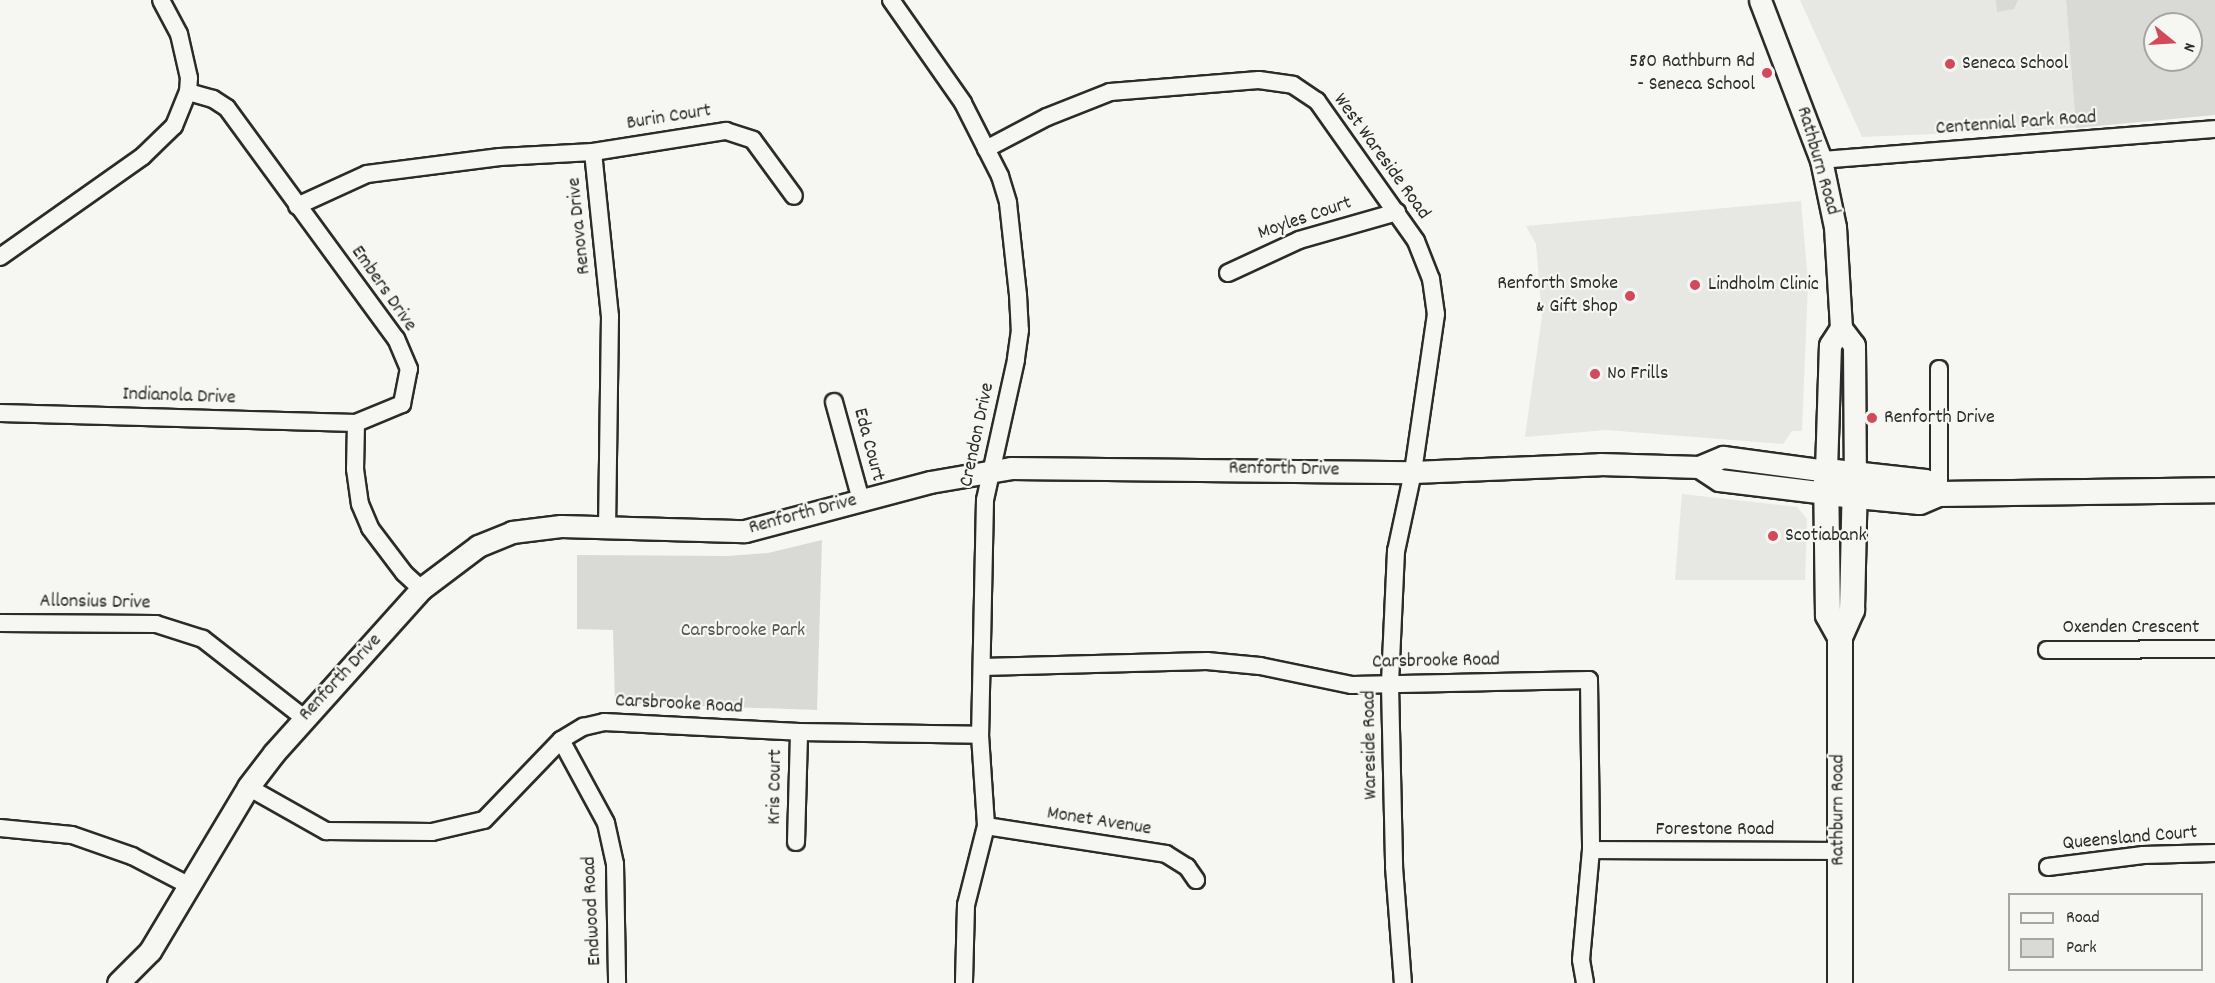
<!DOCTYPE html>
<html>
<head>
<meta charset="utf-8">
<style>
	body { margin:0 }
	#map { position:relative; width:2215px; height:983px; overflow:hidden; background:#f6f6f2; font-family:Dekko,sans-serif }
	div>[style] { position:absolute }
	.built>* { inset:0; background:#e7e7e3 }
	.green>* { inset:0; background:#d9d9d5 }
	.roads { filter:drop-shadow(2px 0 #2b2b2b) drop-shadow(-2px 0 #2b2b2b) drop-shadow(0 2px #2b2b2b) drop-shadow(0 -2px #2b2b2b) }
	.minor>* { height:16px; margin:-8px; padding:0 8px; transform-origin:8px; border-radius:8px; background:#f6f6f2 }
	.tertiary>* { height:21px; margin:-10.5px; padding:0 10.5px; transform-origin:10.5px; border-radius:10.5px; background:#f6f6f2 }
	.secondary>* { height:24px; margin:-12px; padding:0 12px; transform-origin:12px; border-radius:12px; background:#f6f6f2 }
	.dots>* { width:16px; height:16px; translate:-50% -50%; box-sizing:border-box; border:3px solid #f6f6f2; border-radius:50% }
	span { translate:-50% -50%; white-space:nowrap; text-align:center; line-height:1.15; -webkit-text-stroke:4.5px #f6f6f2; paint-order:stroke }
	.poi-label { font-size:20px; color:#2b2b2b }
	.right { translate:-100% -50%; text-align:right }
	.left { translate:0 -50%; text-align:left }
	.street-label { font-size:20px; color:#2b2b2b }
	.park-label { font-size:20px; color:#565656 }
	.legend { position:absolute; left:2008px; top:893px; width:195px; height:78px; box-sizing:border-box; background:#f6f6f2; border:2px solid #a5a5a2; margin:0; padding:8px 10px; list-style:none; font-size:18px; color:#2b2b2b }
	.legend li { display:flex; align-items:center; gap:12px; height:30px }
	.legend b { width:30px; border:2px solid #a5a5a2 }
	.north { position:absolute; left:2143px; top:12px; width:60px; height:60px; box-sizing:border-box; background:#f6f6f2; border:2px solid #a5a5a2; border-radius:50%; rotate:108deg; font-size:16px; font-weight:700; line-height:24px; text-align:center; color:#2b2b2b }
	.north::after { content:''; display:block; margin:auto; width:21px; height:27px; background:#d1495b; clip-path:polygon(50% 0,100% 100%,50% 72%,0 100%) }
</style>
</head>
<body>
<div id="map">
	<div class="built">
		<i style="clip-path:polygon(1800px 0,2066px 0,2076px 128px,1862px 137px)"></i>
		<i style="clip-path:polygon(1801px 201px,1808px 282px,1802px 431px,1792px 431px,1783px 444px,1606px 430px,1525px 437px,1542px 316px,1536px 244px,1526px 226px)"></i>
		<i style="clip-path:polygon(1682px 494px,1797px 507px,1807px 519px,1805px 580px,1675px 580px)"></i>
	</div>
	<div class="green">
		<i style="clip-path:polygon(1996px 0,2018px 0,2014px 9px,1997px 12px)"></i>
		<i style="clip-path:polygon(evenodd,2066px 0,2215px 0,2215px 115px,2076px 128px,2066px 0,2155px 24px,2191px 24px,2191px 60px,2155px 60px,2155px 24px)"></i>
		<i style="clip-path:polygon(822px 540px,817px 710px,615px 703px,613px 630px,577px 629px,577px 555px,727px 556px,768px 553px)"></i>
	</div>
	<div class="roads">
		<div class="minor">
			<i style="left:891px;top:0;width:126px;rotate:55deg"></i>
			<i style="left:963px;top:103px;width:82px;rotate:63.1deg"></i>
			<i style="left:1000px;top:176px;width:28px;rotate:73deg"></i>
			<i style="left:1008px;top:203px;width:93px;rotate:83.8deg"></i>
			<i style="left:1018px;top:295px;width:35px;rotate:87deg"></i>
			<i style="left:1020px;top:330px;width:30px;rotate:98deg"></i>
			<i style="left:1016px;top:360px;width:143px;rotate:102.5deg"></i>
			<i style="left:985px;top:500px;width:235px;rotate:91.2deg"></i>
			<i style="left:980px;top:735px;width:91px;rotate:86.2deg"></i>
			<i style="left:986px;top:826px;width:81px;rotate:104.2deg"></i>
			<i style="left:966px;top:905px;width:78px;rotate:91.5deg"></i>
			<i style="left:986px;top:149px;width:69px;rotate:-27.7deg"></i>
			<i style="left:1047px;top:117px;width:68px;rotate:-21.6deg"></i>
			<i style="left:1110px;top:92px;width:149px;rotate:-4.6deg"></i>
			<i style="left:1259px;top:80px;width:34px;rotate:8deg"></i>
			<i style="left:1293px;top:85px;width:29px;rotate:34deg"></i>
			<i style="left:1317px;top:101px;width:171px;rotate:54.7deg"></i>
			<i style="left:1416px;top:241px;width:41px;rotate:68.5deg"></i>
			<i style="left:1431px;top:279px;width:35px;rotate:82deg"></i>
			<i style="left:1436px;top:314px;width:160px;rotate:98.3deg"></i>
			<i style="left:1413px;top:472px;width:81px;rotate:102.1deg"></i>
			<i style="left:1396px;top:551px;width:134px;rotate:92.6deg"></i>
			<i style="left:1390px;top:685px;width:182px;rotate:88.7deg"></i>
			<i style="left:1394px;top:867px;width:116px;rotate:85.6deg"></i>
			<i style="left:593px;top:152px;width:165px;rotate:84.1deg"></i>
			<i style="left:610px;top:316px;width:211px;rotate:90.8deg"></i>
			<i style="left:1821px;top:160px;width:395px;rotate:-4.5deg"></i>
			<i style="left:297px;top:206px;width:77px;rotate:-24.6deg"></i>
			<i style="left:367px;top:174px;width:134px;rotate:-7.3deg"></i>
			<i style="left:500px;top:157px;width:93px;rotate:-3.1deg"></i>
			<i style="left:593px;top:152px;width:135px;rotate:-9deg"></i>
			<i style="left:726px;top:131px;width:28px;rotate:18deg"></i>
			<i style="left:753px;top:140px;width:69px;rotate:53.8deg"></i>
			<i style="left:0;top:257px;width:175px;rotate:-35.2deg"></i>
			<i style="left:143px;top:156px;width:43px;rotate:-44.1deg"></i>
			<i style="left:174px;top:126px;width:37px;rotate:-68deg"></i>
			<i style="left:188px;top:92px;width:14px;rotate:-86deg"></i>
			<i style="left:189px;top:78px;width:45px;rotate:-102.8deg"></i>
			<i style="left:179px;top:34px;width:38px;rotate:-118deg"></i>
			<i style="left:1228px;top:273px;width:78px;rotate:-24.9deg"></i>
			<i style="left:1299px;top:240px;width:102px;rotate:-15.9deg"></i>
			<i style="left:1939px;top:369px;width:125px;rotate:90deg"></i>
			<i style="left:834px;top:402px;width:102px;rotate:74.6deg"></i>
			<i style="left:0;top:413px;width:356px;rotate:1.6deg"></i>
			<i style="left:356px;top:423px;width:50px;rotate:-22.4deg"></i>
			<i style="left:402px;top:404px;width:36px;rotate:-79deg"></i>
			<i style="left:409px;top:369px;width:33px;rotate:-113deg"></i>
			<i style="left:396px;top:339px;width:286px;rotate:-126.2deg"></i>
			<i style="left:227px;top:108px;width:17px;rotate:-147deg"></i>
			<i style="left:213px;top:99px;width:26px;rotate:-164deg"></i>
			<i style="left:356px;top:423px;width:46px;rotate:91.2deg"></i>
			<i style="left:355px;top:469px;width:35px;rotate:82deg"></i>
			<i style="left:360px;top:504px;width:26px;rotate:67deg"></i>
			<i style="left:370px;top:528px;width:56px;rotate:52.9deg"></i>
			<i style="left:404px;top:573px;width:23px;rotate:43deg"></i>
			<i style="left:0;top:623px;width:156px;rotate:0.4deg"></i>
			<i style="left:156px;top:624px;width:49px;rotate:17.7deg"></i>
			<i style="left:203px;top:639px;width:128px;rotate:38deg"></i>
			<i style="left:2047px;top:650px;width:168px;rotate:-0.3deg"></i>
			<i style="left:982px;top:667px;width:225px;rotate:-1.5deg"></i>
			<i style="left:1207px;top:661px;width:53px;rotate:5.4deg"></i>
			<i style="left:1260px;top:666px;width:94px;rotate:11.7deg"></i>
			<i style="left:1352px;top:685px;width:237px;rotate:-1.2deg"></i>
			<i style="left:1589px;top:680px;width:170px;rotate:89.3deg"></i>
			<i style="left:1591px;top:850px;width:110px;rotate:95.2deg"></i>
			<i style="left:1581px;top:960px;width:23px;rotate:80deg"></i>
			<i style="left:561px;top:740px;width:94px;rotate:61.5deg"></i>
			<i style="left:606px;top:823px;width:42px;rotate:77.6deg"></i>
			<i style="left:615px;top:864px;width:119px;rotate:89deg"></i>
			<i style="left:248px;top:787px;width:90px;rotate:29.4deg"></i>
			<i style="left:326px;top:831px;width:106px;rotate:0.5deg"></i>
			<i style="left:432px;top:832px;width:53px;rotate:-13deg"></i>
			<i style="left:484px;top:820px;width:111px;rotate:-46.1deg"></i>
			<i style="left:561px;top:740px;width:26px;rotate:-31deg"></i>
			<i style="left:583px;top:727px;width:22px;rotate:-13deg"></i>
			<i style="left:604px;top:722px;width:195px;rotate:2.9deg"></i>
			<i style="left:799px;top:732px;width:181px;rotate:0.9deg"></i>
			<i style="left:986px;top:826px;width:182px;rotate:8.8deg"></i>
			<i style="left:1166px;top:854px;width:25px;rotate:32deg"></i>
			<i style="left:1187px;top:867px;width:16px;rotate:55deg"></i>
			<i style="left:0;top:828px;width:72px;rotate:5.6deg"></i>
			<i style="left:72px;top:835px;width:64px;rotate:19.3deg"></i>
			<i style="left:132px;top:856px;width:65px;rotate:27.3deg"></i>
			<i style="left:796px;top:842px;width:110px;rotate:-88.4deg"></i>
			<i style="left:1591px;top:850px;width:247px;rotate:0.2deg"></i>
			<i style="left:2048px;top:867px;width:96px;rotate:-7.2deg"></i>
			<i style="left:2143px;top:855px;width:72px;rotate:-1.6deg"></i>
		</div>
		<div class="tertiary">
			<i style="left:1841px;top:328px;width:21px;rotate:53deg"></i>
			<i style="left:1854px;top:345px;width:131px;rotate:89.6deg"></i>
			<i style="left:1699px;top:467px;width:24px;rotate:33deg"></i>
			<i style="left:1719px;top:480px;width:108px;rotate:6.9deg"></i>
			<i style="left:118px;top:983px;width:45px;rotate:-45deg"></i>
			<i style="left:150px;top:951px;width:191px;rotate:-59.1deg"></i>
			<i style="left:248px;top:787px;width:43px;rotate:-52.6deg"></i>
			<i style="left:274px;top:753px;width:220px;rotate:-48.1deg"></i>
			<i style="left:421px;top:589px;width:71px;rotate:-37deg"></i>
			<i style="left:478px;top:546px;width:37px;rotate:-22deg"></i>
			<i style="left:512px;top:532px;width:49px;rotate:-7deg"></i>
			<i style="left:561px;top:526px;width:184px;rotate:1.6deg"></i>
			<i style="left:745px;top:531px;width:191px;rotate:-14.8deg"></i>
			<i style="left:930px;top:482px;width:82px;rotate:-9.8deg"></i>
			<i style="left:1011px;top:468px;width:402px;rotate:0.6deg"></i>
			<i style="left:1413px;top:472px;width:187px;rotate:-2.4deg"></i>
			<i style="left:1600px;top:464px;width:99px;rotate:1.7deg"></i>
			<i style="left:1699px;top:467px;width:26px;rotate:-23deg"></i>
			<i style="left:1723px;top:457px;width:104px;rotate:7.7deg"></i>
			<i style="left:1826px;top:471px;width:126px;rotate:-88.2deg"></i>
			<i style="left:1830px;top:345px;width:20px;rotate:-57deg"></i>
			<i style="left:1841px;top:328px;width:101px;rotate:-93.4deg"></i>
			<i style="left:1835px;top:227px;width:68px;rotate:-101.8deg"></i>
			<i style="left:1821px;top:160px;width:171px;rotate:-110.9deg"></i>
		</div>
		<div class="secondary">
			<i style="left:1826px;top:493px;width:94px;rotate:5.5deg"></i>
			<i style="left:1920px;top:502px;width:21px;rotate:-23deg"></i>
			<i style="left:1939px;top:494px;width:276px;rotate:-0.8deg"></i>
			<i style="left:1840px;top:637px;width:25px;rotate:-119deg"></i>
			<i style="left:1828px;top:615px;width:144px;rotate:-90.8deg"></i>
			<i style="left:1826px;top:471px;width:100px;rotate:6.3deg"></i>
			<i style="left:1925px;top:482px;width:18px;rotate:41deg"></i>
			<i style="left:1840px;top:983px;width:346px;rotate:-90deg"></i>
			<i style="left:1840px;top:637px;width:30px;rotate:-66deg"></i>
			<i style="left:1852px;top:610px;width:134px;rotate:-88.7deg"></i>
		</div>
	</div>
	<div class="dots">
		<i style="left:1950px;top:64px;background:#d1495b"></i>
		<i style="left:1767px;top:73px;background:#d1495b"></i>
		<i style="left:1695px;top:285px;background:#d1495b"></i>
		<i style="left:1630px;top:296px;background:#d1495b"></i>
		<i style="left:1595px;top:374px;background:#d1495b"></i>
		<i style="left:1872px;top:418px;background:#d1495b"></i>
		<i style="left:1773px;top:536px;background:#d1495b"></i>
	</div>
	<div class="poi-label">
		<span class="right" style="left:1755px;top:74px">580 Rathburn Rd<br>- Seneca School</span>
		<span class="left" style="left:1962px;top:64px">Seneca School</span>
		<span class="right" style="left:1618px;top:296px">Renforth Smoke<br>&amp; Gift Shop</span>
		<span class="left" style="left:1708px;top:285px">Lindholm Clinic</span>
		<span class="left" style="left:1607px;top:374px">No Frills</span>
		<span class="left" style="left:1884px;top:418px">Renforth Drive</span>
		<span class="left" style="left:1785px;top:536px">Scotiabank</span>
	</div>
	<div class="street-label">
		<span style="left:669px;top:118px;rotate:-9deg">Burin Court</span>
		<span style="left:2016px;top:124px;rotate:-4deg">Centennial Park Road</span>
		<span style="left:1381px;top:157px;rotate:54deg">West Wareside Road</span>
		<span style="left:1817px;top:161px;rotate:74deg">Rathburn Road</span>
		<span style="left:1305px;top:219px;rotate:-19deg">Moyles Court</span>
		<span style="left:580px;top:226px;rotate:-96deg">Renova Drive</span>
		<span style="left:383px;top:289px;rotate:55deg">Embers Drive</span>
		<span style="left:179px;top:397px;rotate:2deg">Indianola Drive</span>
		<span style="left:978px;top:435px;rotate:-78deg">Crendon Drive</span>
		<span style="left:868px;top:445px;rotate:75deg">Eda Court</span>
		<span style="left:1284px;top:470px;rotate:1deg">Renforth Drive</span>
		<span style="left:803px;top:515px;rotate:-15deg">Renforth Drive</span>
		<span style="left:95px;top:603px;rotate:1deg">Allonsius Drive</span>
		<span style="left:2131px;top:628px">Oxenden Crescent</span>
		<span style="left:1436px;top:662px;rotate:-1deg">Carsbrooke Road</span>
		<span style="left:341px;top:678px;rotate:-47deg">Renforth Drive</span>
		<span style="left:679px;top:705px;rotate:3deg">Carsbrooke Road</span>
		<span style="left:1371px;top:745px;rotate:-91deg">Wareside Road</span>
		<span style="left:776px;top:787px;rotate:-89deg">Kris Court</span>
		<span style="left:1839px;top:810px;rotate:-90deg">Rathburn Road</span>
		<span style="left:1099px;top:822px;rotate:9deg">Monet Avenue</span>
		<span style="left:1715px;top:830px">Forestone Road</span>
		<span style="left:2130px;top:839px;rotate:-5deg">Queensland Court</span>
		<span style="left:593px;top:911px;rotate:-93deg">Endwood Road</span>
	</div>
	<div class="park-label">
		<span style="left:743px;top:631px">Carsbrooke Park</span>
	</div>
	<ul class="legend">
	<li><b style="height:8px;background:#f6f6f2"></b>Road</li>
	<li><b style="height:16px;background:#d9d9d5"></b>Park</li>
	</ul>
	<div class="north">N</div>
</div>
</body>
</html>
